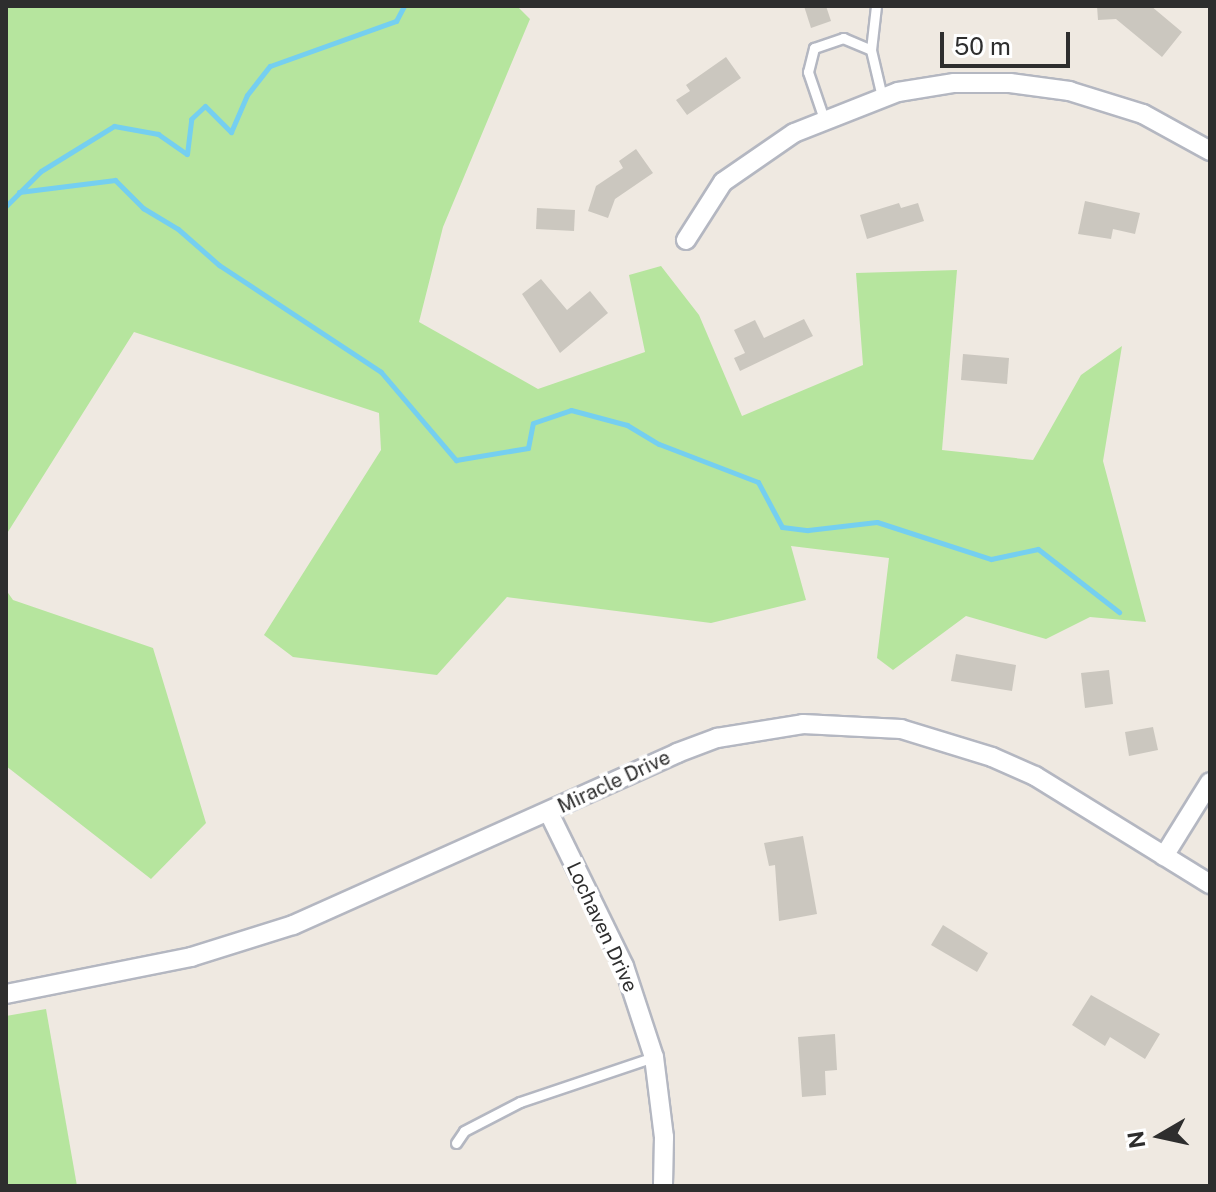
<!DOCTYPE html>
<html>
<head>
<meta charset="utf-8">
<style>
	body { margin:0 }
	#map { position:relative; width:1216px; height:1192px; overflow:hidden; background:#efe9e1; font-family:"Public Sans",sans-serif }
	div>[style] { position:absolute }
	.green>* { inset:0; background:#b6e59e }
	.stream>* { height:5px; margin:-2.5px; padding:0 2.5px; transform-origin:2.5px; border-radius:2.5px; background:#75cff0 }
	.building>* { inset:0; background:#cbc7bf }
	.roads { filter:drop-shadow(2px 0 #b4b7c1) drop-shadow(-2px 0 #b4b7c1) drop-shadow(0 2px #b4b7c1) drop-shadow(0 -2px #b4b7c1) }
	.service>* { height:9px; margin:-4.5px; padding:0 4.5px; transform-origin:4.5px; border-radius:4.5px; background:#fff }
	.minor>* { height:18px; margin:-9px; padding:0 9px; transform-origin:9px; border-radius:9px; background:#fff }
	span { translate:-50% -50%; white-space:nowrap; text-align:center; line-height:1.15; -webkit-text-stroke:7px #fff; paint-order:stroke }
	.street-label { font-size:20px; color:#2e2e2e }
	.frame { position:absolute; inset:0; border:8px solid #2e2e2e; pointer-events:none }
	.north { position:absolute; left:1120px; top:1096px; width:80px; height:80px; -webkit-text-stroke:6px #fff; paint-order:stroke; rotate:261deg; font-size:22px; font-weight:700; line-height:32px; text-align:center; color:#2e2e2e }
	.north::after { content:''; display:block; margin:auto; width:28px; height:36px; background:#2e2e2e; clip-path:polygon(50% 0,100% 100%,50% 72%,0 100%) }
	.scale { position:absolute; left:940px; top:32px; width:130px; height:36px; box-sizing:border-box; border:4px solid #2e2e2e; border-top:0; padding-left:10px; font-size:24px; line-height:28px; white-space:nowrap; color:#2e2e2e; -webkit-text-stroke:6px #fff; paint-order:stroke }
</style>
</head>
<body>
<div id="map">
	<div class="green">
		<i style="clip-path:polygon(6px 6px,517px 6px,530px 19px,443px 227px,419px 322px,538px 389px,645px 352px,629px 275px,661px 266px,699px 315px,742px 416px,863px 365px,856px 273px,957px 270px,942px 450px,1033px 460px,1081px 375px,1122px 346px,1103px 461px,1146px 622px,1090px 617px,1046px 639px,966px 616px,893px 670px,877px 658px,889px 558px,791px 546px,806px 600px,711px 623px,507px 597px,437px 675px,293px 657px,264px 635px,381px 450px,379px 413px,134px 332px,6px 535px)"></i>
		<i style="clip-path:polygon(6px 590px,13px 600px,153px 648px,206px 823px,151px 879px,6px 766px)"></i>
		<i style="clip-path:polygon(46px 1009px,77px 1186px,6px 1186px,6px 1016px)"></i>
	</div>
	<div class="stream">
		<i style="left:19px;top:192px;width:97px;rotate:-7.1deg"></i>
		<i style="left:115px;top:180px;width:40px;rotate:45deg"></i>
		<i style="left:143px;top:208px;width:41px;rotate:31deg"></i>
		<i style="left:178px;top:229px;width:55px;rotate:41.3deg"></i>
		<i style="left:219px;top:265px;width:194px;rotate:33.4deg"></i>
		<i style="left:381px;top:372px;width:116px;rotate:49.6deg"></i>
		<i style="left:456px;top:460px;width:73px;rotate:-9.5deg"></i>
		<i style="left:528px;top:448px;width:25px;rotate:-79deg"></i>
		<i style="left:533px;top:423px;width:40px;rotate:-18.9deg"></i>
		<i style="left:571px;top:410px;width:58px;rotate:15deg"></i>
		<i style="left:627px;top:425px;width:37px;rotate:31deg"></i>
		<i style="left:659px;top:444px;width:106px;rotate:21deg"></i>
		<i style="left:758px;top:482px;width:51px;rotate:61.9deg"></i>
		<i style="left:782px;top:527px;width:26px;rotate:7deg"></i>
		<i style="left:808px;top:530px;width:69px;rotate:-6.6deg"></i>
		<i style="left:877px;top:522px;width:120px;rotate:18deg"></i>
		<i style="left:991px;top:559px;width:48px;rotate:-12deg"></i>
		<i style="left:1038px;top:549px;width:103px;rotate:37.9deg"></i>
		<i style="left:6px;top:206px;width:49px;rotate:-45deg"></i>
		<i style="left:41px;top:171px;width:86px;rotate:-31.7deg"></i>
		<i style="left:114px;top:126px;width:45px;rotate:10.3deg"></i>
		<i style="left:158px;top:134px;width:35px;rotate:35deg"></i>
		<i style="left:187px;top:154px;width:35px;rotate:-83deg"></i>
		<i style="left:191px;top:119px;width:19px;rotate:-43deg"></i>
		<i style="left:205px;top:106px;width:37px;rotate:45deg"></i>
		<i style="left:231px;top:132px;width:40px;rotate:-66.6deg"></i>
		<i style="left:247px;top:95px;width:37px;rotate:-52deg"></i>
		<i style="left:270px;top:66px;width:134px;rotate:-19.7deg"></i>
		<i style="left:396px;top:21px;width:17px;rotate:-62deg"></i>
	</div>
	<div class="building">
		<i style="clip-path:polygon(804px 6px,826px 6px,831px 21px,811px 28px)"></i>
		<i style="clip-path:polygon(1097px 6px,1151px 6px,1182px 32px,1162px 57px,1116px 19px,1098px 20px)"></i>
		<i style="clip-path:polygon(726px 57px,741px 78px,687px 115px,676px 100px,690px 91px,686px 85px)"></i>
		<i style="clip-path:polygon(636px 149px,653px 173px,615px 199px,608px 218px,588px 211px,596px 186px,623px 168px,619px 161px)"></i>
		<i style="clip-path:polygon(1085px 201px,1140px 213px,1135px 234px,1113px 229px,1111px 239px,1078px 234px)"></i>
		<i style="clip-path:polygon(899px 203px,901px 208px,918px 203px,924px 221px,867px 239px,860px 215px)"></i>
		<i style="clip-path:polygon(537px 208px,575px 210px,574px 231px,536px 229px)"></i>
		<i style="clip-path:polygon(541px 279px,567px 310px,590px 291px,608px 313px,560px 353px,522px 294px)"></i>
		<i style="clip-path:polygon(804px 319px,813px 336px,740px 371px,734px 358px,745px 353px,734px 330px,755px 320px,764px 338px)"></i>
		<i style="clip-path:polygon(963px 354px,1009px 358px,1007px 384px,961px 380px)"></i>
		<i style="clip-path:polygon(956px 654px,1016px 665px,1012px 691px,951px 681px)"></i>
		<i style="clip-path:polygon(1109px 670px,1113px 704px,1085px 708px,1081px 673px)"></i>
		<i style="clip-path:polygon(1153px 727px,1158px 750px,1129px 756px,1125px 732px)"></i>
		<i style="clip-path:polygon(803px 836px,817px 914px,779px 921px,775px 865px,769px 866px,764px 843px)"></i>
		<i style="clip-path:polygon(943px 925px,988px 953px,977px 972px,931px 945px)"></i>
		<i style="clip-path:polygon(1091px 995px,1160px 1034px,1145px 1059px,1110px 1037px,1105px 1046px,1072px 1025px)"></i>
		<i style="clip-path:polygon(835px 1034px,837px 1070px,825px 1071px,826px 1095px,802px 1097px,798px 1037px)"></i>
	</div>
	<div class="roads">
		<div class="service">
			<i style="left:876px;top:6px;width:44px;rotate:96.5deg"></i>
			<i style="left:871px;top:50px;width:48px;rotate:76.8deg"></i>
			<i style="left:824px;top:119px;width:50px;rotate:-108.8deg"></i>
			<i style="left:808px;top:72px;width:25px;rotate:-76deg"></i>
			<i style="left:814px;top:48px;width:31px;rotate:-19deg"></i>
			<i style="left:843px;top:38px;width:30px;rotate:23deg"></i>
			<i style="left:456px;top:1143px;width:14px;rotate:-56deg"></i>
			<i style="left:464px;top:1131px;width:63px;rotate:-27.4deg"></i>
			<i style="left:520px;top:1102px;width:141px;rotate:-18.6deg"></i>
		</div>
		<div class="minor">
			<i style="left:686px;top:240px;width:69px;rotate:-57.5deg"></i>
			<i style="left:723px;top:182px;width:86px;rotate:-34.6deg"></i>
			<i style="left:794px;top:133px;width:112px;rotate:-21.5deg"></i>
			<i style="left:898px;top:92px;width:57px;rotate:-9.1deg"></i>
			<i style="left:954px;top:83px;width:56px"></i>
			<i style="left:1010px;top:83px;width:60px;rotate:7.7deg"></i>
			<i style="left:1069px;top:91px;width:77px;rotate:17.3deg"></i>
			<i style="left:1143px;top:114px;width:77px;rotate:28.9deg"></i>
			<i style="left:549px;top:813px;width:170px;rotate:63.9deg"></i>
			<i style="left:624px;top:966px;width:96px;rotate:71.8deg"></i>
			<i style="left:654px;top:1057px;width:81px;rotate:82.9deg"></i>
			<i style="left:664px;top:1137px;width:49px;rotate:91.2deg"></i>
			<i style="left:1164px;top:856px;width:87px;rotate:-58.1deg"></i>
			<i style="left:6px;top:994px;width:189px;rotate:-11.3deg"></i>
			<i style="left:191px;top:957px;width:107px;rotate:-17.4deg"></i>
			<i style="left:293px;top:925px;width:421px;rotate:-24.1deg"></i>
			<i style="left:677px;top:753px;width:43px;rotate:-20.6deg"></i>
			<i style="left:717px;top:738px;width:87px;rotate:-9.2deg"></i>
			<i style="left:803px;top:724px;width:98px;rotate:2.9deg"></i>
			<i style="left:901px;top:729px;width:95px;rotate:17.1deg"></i>
			<i style="left:992px;top:757px;width:47px;rotate:23.8deg"></i>
			<i style="left:1035px;top:776px;width:206px;rotate:31.7deg"></i>
		</div>
	</div>
	<div class="street-label">
		<span style="left:614px;top:782px;rotate:-25deg">Miracle Drive</span>
		<span style="left:602px;top:927px;rotate:65deg">Lochaven Drive</span>
	</div>
	<div class="frame"></div>
	<div class="north">N</div>
	<div class="scale">50 m</div>
</div>
</body>
</html>
